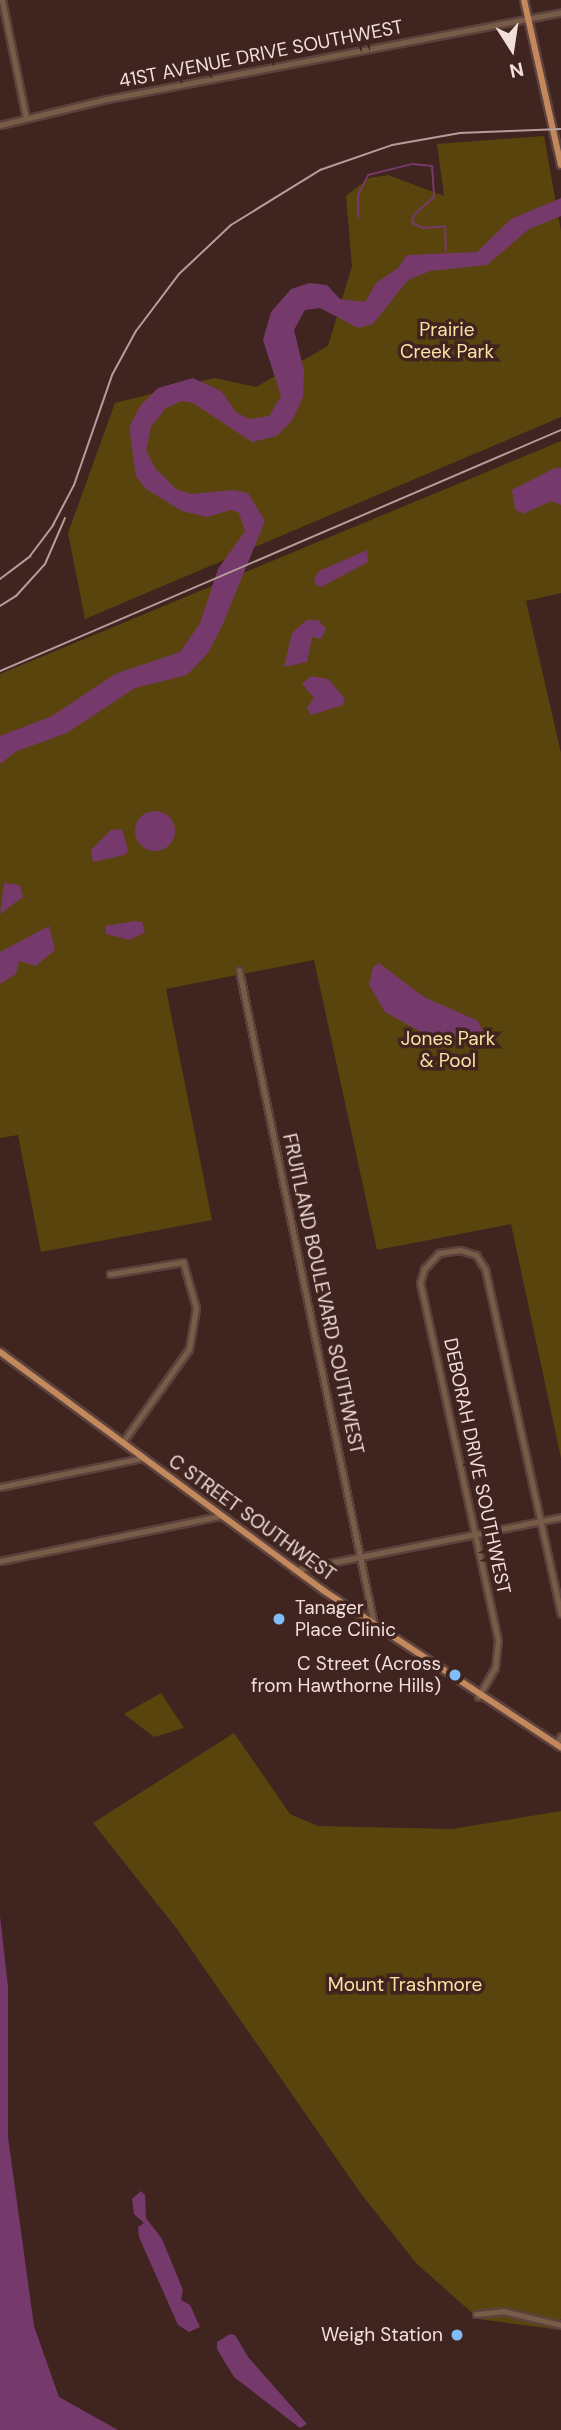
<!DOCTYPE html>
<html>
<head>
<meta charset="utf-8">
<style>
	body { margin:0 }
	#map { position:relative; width:561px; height:2430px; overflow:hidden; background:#3f241f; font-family:"DM Sans",sans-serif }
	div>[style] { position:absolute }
	.green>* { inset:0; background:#5a440d }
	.water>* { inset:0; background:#76396c }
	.round { border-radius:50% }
	.stream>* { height:2px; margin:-1px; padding:0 1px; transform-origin:1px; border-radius:1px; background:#76396c }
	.roads { filter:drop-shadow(2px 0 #5c423d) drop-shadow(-2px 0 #5c423d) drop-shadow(0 2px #5c423d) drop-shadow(0 -2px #5c423d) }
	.minor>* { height:5px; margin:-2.5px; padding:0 2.5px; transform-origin:2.5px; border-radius:2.5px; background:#785c47 }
	.major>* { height:6px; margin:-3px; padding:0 3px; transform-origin:3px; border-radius:3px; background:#c3895d }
	.rail>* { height:2px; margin:-1px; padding:0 1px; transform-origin:1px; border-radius:1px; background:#b49e9b }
	.dots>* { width:19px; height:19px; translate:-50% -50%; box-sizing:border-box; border:4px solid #3f241f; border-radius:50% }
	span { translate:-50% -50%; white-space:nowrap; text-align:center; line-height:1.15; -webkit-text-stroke:7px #3f241f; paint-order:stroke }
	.street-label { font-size:19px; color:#f2dfdc }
	.park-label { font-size:19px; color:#fee1a4 }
	.poi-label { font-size:19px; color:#f2dfdc }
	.left { translate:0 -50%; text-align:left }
	.right { translate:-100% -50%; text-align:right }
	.north { position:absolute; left:477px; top:14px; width:70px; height:70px; -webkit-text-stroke:5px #3f241f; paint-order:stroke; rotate:168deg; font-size:19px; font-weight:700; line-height:28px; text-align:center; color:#f2dfdc }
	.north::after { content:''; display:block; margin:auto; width:24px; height:32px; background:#f2dfdc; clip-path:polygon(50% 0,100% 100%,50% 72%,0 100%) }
</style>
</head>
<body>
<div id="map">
	<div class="green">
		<i style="clip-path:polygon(544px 136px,561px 231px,561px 417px,85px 619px,68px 533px,115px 403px,214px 378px,256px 387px,328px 346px,352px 266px,346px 196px,369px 178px,388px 175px,444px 196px,437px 144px)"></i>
		<i style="clip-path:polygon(561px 441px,561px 593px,526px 601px,561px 753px,561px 1458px,511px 1224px,377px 1250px,314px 960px,166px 989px,212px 1220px,41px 1252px,18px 1135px,0 1138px,0 674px)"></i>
		<i style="clip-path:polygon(161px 1693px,184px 1728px,154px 1737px,124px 1714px)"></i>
		<i style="clip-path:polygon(234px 1733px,290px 1814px,318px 1826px,452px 1829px,561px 1811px,561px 2319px,553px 2329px,479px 2319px,417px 2264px,362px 2195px,177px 1929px,93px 1823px)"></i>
	</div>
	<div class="water">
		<i style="clip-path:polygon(561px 198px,561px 216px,529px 229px,487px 265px,430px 271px,408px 280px,373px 324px,358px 328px,320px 308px,305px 310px,294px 330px,304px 371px,303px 397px,293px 419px,277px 436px,252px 442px,193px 403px,182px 401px,166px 408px,151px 427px,146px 450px,155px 468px,176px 489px,191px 494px,233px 490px,248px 493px,265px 521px,222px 626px,208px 653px,187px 675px,135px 688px,67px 733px,17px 751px,0 764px,0 736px,52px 716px,115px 674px,180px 652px,200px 623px,218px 569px,245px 531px,239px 513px,231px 510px,207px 517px,182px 511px,146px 489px,136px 476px,129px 428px,140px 406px,158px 388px,193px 378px,221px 391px,237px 413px,249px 419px,269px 416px,281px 396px,263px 340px,271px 312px,291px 289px,310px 283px,327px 285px,340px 299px,365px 302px,376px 283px,398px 268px,407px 255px,477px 252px,511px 219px)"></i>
		<i style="clip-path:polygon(555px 468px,561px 468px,561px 505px,551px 501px,523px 514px,515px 509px,512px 490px)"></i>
		<i style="clip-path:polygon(367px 550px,368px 562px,321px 587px,316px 585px,314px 579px,319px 571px)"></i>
		<i style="clip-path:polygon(307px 620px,318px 620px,326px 629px,321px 639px,312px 637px,307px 662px,284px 667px,292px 633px)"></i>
		<i style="clip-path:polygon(311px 676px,328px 679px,345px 699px,343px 705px,311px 715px,307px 708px,314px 698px,302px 684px)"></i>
		<i class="round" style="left:135px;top:811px;width:40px;height:40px"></i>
		<i style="clip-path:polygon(122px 829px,128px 850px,125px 855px,93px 862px,91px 850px,111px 830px)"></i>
		<i style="clip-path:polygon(4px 883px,20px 885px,23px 897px,0 914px)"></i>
		<i style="clip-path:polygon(135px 921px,142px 922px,145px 932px,130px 940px,106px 934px,106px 926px)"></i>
		<i style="clip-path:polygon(49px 926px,55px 950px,36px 966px,19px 961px,16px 974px,0 984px,0 952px)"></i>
		<i style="clip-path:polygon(379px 963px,424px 997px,478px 1021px,484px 1034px,463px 1039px,428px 1036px,385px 1012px,369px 985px,373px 967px)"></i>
		<i style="clip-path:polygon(0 1916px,8px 1987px,8px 2137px,34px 2326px,59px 2397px,118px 2430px,0 2430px)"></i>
		<i style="clip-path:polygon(141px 2191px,145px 2195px,146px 2218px,162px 2239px,183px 2290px,181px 2300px,190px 2305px,200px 2327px,189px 2332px,178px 2325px,139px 2237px,138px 2227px,144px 2223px,134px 2214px,132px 2199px)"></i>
		<i style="clip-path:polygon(230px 2334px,235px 2335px,248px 2357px,307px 2424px,300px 2428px,234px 2377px,217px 2349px,217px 2342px)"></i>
	</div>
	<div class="stream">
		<i style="left:358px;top:217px;width:22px;rotate:-90deg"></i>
		<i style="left:358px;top:195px;width:22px;rotate:-63deg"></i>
		<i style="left:368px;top:175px;width:45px;rotate:-14deg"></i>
		<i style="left:412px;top:164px;width:20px;rotate:6deg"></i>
		<i style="left:432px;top:166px;width:31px;rotate:86deg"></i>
		<i style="left:434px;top:197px;width:27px;rotate:138deg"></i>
		<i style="left:414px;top:215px;width:8px;rotate:104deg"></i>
		<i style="left:412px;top:223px;width:13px;rotate:23deg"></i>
		<i style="left:424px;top:228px;width:21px;rotate:-5deg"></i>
		<i style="left:445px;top:226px;width:25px;rotate:88deg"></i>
	</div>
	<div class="roads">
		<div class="minor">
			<i style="left:2px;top:0;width:120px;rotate:78.5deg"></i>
			<i style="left:0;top:125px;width:110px;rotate:-13.7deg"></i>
			<i style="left:107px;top:99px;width:462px;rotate:-10.8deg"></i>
			<i style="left:239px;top:970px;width:669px;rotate:78.35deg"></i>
			<i style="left:110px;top:1274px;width:74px;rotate:-9.3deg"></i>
			<i style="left:183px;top:1262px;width:48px;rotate:74.2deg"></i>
			<i style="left:196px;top:1308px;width:42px;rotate:99.7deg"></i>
			<i style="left:189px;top:1349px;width:115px;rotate:125.5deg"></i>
			<i style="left:0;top:1487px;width:146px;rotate:-11.5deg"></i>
			<i style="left:0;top:1561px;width:225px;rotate:-11.6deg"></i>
			<i style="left:294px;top:1570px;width:272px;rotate:-11.2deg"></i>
			<i style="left:478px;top:1697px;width:34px;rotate:-60deg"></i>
			<i style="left:495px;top:1668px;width:28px;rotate:-84deg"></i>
			<i style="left:498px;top:1640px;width:365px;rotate:-102.3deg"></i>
			<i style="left:420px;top:1283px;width:15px;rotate:-74deg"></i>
			<i style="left:424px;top:1269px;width:22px;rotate:-47deg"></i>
			<i style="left:439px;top:1253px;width:21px;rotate:-8deg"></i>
			<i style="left:460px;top:1250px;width:17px;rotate:17deg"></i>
			<i style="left:476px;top:1255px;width:17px;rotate:57deg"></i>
			<i style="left:485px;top:1269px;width:353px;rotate:77.6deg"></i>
			<i style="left:556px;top:1744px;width:9px;rotate:-58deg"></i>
			<i style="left:476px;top:2314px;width:27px;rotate:-6deg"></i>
			<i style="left:503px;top:2311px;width:60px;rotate:13.6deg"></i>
		</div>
		<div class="major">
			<i style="left:524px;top:0;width:169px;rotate:77.4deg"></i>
			<i style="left:0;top:1352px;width:403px;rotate:36.4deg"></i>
			<i style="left:324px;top:1591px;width:284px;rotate:33.4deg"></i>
		</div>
	</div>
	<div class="rail">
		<i style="left:0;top:579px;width:38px;rotate:-37deg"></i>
		<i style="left:30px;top:556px;width:39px;rotate:-53deg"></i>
		<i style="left:53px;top:525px;width:45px;rotate:-62.3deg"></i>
		<i style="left:74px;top:485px;width:116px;rotate:-70.9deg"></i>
		<i style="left:112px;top:375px;width:50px;rotate:-61.4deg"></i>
		<i style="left:136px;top:331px;width:71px;rotate:-53deg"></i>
		<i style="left:179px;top:274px;width:71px;rotate:-43.3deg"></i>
		<i style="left:231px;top:225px;width:105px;rotate:-31.7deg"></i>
		<i style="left:320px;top:170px;width:76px;rotate:-19.1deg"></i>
		<i style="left:392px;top:145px;width:69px;rotate:-10deg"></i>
		<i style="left:460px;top:133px;width:101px;rotate:-2.3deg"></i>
		<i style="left:0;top:606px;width:19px;rotate:-32deg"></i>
		<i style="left:16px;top:596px;width:43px;rotate:-47.8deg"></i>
		<i style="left:45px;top:564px;width:50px;rotate:-66.5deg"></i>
		<i style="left:0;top:671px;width:611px;rotate:-23.25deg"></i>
	</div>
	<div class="dots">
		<i style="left:279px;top:1619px;background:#81bdfa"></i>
		<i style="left:455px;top:1675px;background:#81bdfa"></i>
		<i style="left:457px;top:2335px;background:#81bdfa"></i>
	</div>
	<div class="street-label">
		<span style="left:261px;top:54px;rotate:-11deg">41ST AVENUE DRIVE SOUTHWEST</span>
		<span style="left:323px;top:1294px;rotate:78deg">FRUITLAND BOULEVARD SOUTHWEST</span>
		<span style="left:477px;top:1466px;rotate:78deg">DEBORAH DRIVE SOUTHWEST</span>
		<span style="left:252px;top:1518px;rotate:36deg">C STREET SOUTHWEST</span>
	</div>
	<div class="park-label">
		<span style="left:447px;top:341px">Prairie<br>Creek Park</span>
		<span style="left:448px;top:1050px">Jones Park<br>&amp; Pool</span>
		<span style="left:405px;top:1985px">Mount Trashmore</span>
	</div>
	<div class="poi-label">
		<span class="left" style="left:295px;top:1619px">Tanager<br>Place Clinic</span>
		<span class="right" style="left:441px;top:1675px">C Street (Across<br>from Hawthorne Hills)</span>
		<span class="right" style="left:443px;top:2335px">Weigh Station</span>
	</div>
	<div class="north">N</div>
</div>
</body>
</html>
